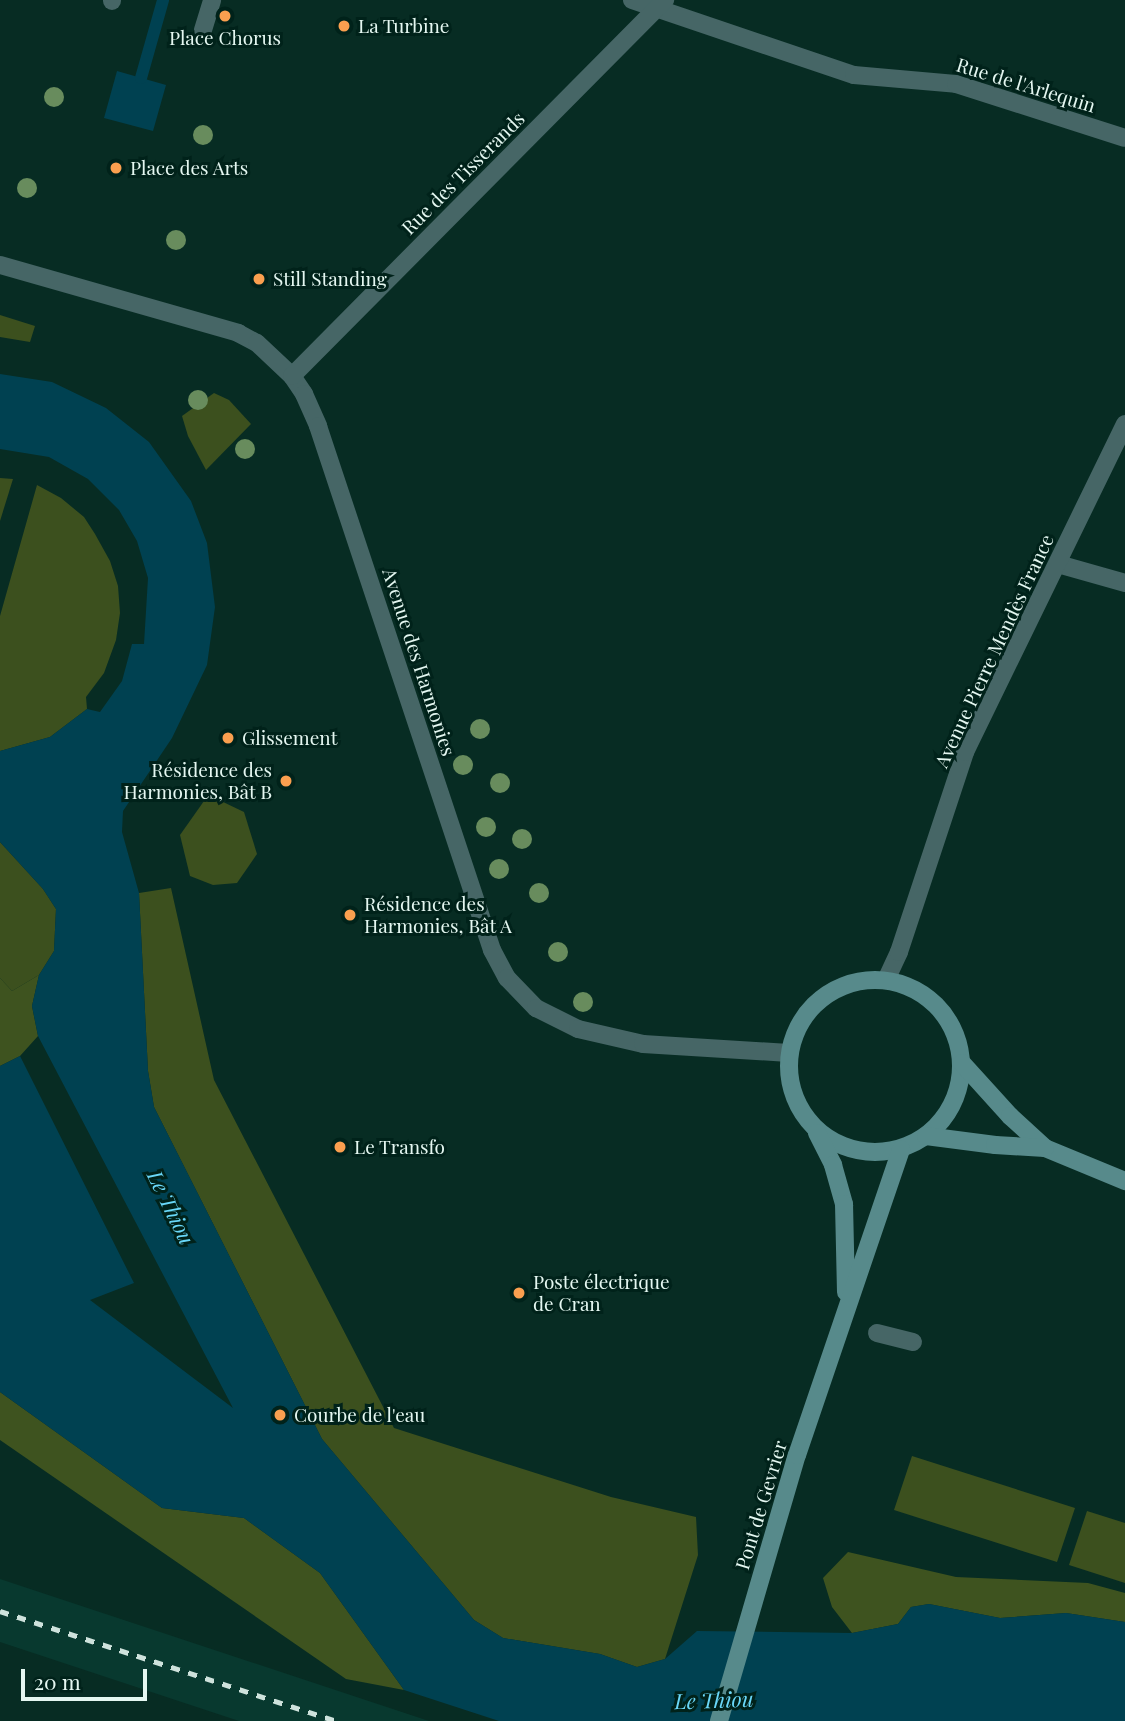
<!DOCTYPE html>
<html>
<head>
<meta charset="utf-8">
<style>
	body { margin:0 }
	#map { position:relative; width:1125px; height:1721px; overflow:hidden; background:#072c23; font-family:"Playfair Display",serif }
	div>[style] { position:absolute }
	.built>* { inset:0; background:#08392f }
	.green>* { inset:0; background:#3c501e }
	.forest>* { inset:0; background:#3e531f }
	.water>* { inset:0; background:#004151 }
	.stream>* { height:12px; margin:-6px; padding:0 6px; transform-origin:6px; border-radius:6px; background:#004151 }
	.lane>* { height:18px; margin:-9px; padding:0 9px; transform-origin:9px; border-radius:9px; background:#466666 }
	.street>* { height:18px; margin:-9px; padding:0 9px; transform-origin:9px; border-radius:9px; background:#466666 }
	.secondary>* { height:18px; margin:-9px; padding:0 9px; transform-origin:9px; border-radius:9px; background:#578a8b }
	.secondary>.ring { margin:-9px; padding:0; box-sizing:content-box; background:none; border:18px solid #578a8b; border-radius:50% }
	.rail>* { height:5px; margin-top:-2.5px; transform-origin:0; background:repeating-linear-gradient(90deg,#cee2dc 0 9px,transparent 0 18px) }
	.trees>* { width:20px; height:20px; margin:-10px; border-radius:50%; background:#688c5d }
	.dots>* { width:19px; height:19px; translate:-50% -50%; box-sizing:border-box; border:4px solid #00221a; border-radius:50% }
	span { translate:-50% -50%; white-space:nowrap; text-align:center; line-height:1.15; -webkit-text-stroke:6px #00221a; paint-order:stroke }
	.poi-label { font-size:19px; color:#e4f7f1 }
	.left { translate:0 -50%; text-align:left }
	.right { translate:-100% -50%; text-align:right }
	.street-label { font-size:19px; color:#e4f7f1 }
	.water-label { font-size:21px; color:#69d8f9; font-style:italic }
	.scale { position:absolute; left:21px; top:1669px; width:126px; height:32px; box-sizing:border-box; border:4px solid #e4f7f1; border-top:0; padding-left:9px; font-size:21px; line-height:24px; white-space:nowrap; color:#e4f7f1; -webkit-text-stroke:5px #00221a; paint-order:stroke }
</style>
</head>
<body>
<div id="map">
	<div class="built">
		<i style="clip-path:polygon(0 1579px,429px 1721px,239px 1721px,0 1642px)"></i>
	</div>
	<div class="green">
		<i style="clip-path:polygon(0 315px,35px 326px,30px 342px,0 337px)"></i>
		<i style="clip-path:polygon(214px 393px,229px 400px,251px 424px,206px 470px,188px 436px,182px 416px)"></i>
		<i style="clip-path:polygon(0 478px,13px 479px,0 521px)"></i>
		<i style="clip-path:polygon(37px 485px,61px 498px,84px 517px,95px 534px,110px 561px,118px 586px,120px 613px,116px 640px,104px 673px,86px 697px,87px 709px,50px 737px,0 751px,0 616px)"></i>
		<i style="clip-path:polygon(204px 801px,221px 801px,244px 812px,257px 854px,237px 883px,213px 885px,190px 876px,180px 835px)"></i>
		<i style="clip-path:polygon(0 842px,43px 889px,56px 909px,54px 951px,39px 975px,12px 991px,0 978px)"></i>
		<i style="clip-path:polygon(171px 888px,214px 1080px,394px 1428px,611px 1497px,696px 1517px,698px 1555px,665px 1659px,637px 1667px,600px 1654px,503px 1638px,474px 1620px,322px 1439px,154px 1107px,148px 1071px,139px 893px)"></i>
		<i style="clip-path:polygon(912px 1456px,1075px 1508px,1057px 1562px,894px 1510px)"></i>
		<i style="clip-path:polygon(1087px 1511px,1125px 1523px,1125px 1583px,1069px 1565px)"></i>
	</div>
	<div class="forest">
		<i style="clip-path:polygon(39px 975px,32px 1006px,38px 1036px,20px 1056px,0 1066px,0 978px,12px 991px)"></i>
		<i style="clip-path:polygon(0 1392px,162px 1508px,244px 1518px,320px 1573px,404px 1690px,346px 1679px,0 1440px)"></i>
		<i style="clip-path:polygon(848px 1552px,956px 1577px,1088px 1583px,1125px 1593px,1125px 1622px,1066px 1613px,1000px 1618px,929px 1604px,911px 1607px,898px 1624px,852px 1633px,832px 1607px,823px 1578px)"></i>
	</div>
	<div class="water">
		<i style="clip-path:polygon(117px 71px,166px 85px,153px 131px,104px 118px)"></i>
		<i style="clip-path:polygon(0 374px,52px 382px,106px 408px,149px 442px,191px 501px,207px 543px,215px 607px,207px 665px,172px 738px,123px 811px,122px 832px,139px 893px,148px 1071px,154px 1107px,322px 1439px,474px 1620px,503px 1638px,600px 1654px,637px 1667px,665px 1659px,697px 1631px,852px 1633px,898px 1624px,911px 1607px,929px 1604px,1000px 1618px,1066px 1613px,1125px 1622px,1125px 1721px,499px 1721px,404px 1690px,320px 1573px,244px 1518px,162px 1508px,0 1392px,0 1066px,20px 1056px,134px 1283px,90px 1300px,233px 1408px,38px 1036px,32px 1006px,39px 975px,54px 951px,56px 909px,43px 889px,0 842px,0 751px,50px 737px,87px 709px,100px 712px,122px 681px,132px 644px,144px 644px,148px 578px,137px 541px,119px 510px,88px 479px,49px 457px,0 449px)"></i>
	</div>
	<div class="stream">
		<i style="left:141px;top:78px;width:81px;rotate:-74.2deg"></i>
	</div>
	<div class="lane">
		<i style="left:877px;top:1333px;width:37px;rotate:14deg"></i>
	</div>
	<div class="street">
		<i style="left:632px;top:0;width:234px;rotate:18.7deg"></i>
		<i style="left:854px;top:75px;width:102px;rotate:5deg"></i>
		<i style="left:956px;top:84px;width:177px;rotate:17.7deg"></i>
		<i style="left:112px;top:1px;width:1px;rotate:-90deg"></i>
		<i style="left:203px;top:30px;width:31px;rotate:-73deg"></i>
		<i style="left:0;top:265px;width:248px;rotate:15.9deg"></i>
		<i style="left:238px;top:333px;width:21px;rotate:28deg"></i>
		<i style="left:257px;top:343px;width:48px;rotate:43.3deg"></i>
		<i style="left:292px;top:376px;width:22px;rotate:56deg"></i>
		<i style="left:304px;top:394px;width:35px;rotate:66deg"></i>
		<i style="left:318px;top:426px;width:552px;rotate:71.63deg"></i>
		<i style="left:492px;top:950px;width:32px;rotate:62deg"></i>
		<i style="left:507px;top:978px;width:42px;rotate:46deg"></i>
		<i style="left:536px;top:1008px;width:47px;rotate:26.6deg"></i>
		<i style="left:578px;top:1029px;width:67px;rotate:13deg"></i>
		<i style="left:643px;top:1044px;width:146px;rotate:3.5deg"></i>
		<i style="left:292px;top:376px;width:530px;rotate:-45.23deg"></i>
		<i style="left:1058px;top:564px;width:70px;rotate:15.8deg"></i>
		<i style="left:886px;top:980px;width:31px;rotate:-65deg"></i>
		<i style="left:899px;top:952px;width:211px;rotate:-71.7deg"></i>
		<i style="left:965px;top:752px;width:365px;rotate:-64deg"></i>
	</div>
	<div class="secondary">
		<i class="ring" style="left:789px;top:980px;width:154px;height:154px"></i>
		<i style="left:962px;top:1063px;width:72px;rotate:47.8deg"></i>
		<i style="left:1010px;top:1116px;width:47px;rotate:42.4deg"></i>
		<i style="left:1045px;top:1148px;width:87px;rotate:22.4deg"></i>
		<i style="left:817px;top:1133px;width:36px;rotate:63deg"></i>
		<i style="left:833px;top:1165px;width:41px;rotate:74.2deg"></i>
		<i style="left:844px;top:1204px;width:88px;rotate:88.7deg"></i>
		<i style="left:926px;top:1136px;width:70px;rotate:7.4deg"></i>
		<i style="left:995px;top:1145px;width:50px;rotate:3.4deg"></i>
		<i style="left:719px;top:1721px;width:277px;rotate:-73.7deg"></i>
		<i style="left:797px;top:1455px;width:323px;rotate:-71.2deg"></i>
	</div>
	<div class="rail">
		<i style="left:0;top:1611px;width:354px;rotate:18.1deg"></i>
	</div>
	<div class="trees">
		<i style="left:54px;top:97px"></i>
		<i style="left:203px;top:135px"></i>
		<i style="left:27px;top:188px"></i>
		<i style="left:176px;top:240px"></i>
		<i style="left:198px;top:400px"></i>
		<i style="left:245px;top:449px"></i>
		<i style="left:480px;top:729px"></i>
		<i style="left:463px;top:765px"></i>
		<i style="left:500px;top:783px"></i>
		<i style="left:486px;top:827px"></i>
		<i style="left:522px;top:839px"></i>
		<i style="left:499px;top:869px"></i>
		<i style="left:539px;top:893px"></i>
		<i style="left:558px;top:952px"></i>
		<i style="left:583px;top:1002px"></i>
	</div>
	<div class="dots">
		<i style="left:225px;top:16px;background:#fa9f4f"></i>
		<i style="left:344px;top:26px;background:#fa9f4f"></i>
		<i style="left:116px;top:168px;background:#fa9f4f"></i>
		<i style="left:259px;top:279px;background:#fa9f4f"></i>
		<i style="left:228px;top:738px;background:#fa9f4f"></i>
		<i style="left:286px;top:781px;background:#fa9f4f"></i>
		<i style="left:350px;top:915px;background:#fa9f4f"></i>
		<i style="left:340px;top:1147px;background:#fa9f4f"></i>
		<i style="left:519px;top:1293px;background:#fa9f4f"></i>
		<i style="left:280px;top:1415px;background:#fa9f4f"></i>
	</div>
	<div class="poi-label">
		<span class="left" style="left:358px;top:26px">La Turbine</span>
		<span style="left:225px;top:38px">Place Chorus</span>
		<span class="left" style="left:130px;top:168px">Place des Arts</span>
		<span class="left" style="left:273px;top:279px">Still Standing</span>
		<span class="left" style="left:242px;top:738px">Glissement</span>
		<span class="right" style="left:272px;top:781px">Résidence des<br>Harmonies, Bât B</span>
		<span class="left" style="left:364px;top:915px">Résidence des<br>Harmonies, Bât A</span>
		<span class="left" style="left:354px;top:1147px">Le Transfo</span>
		<span class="left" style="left:533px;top:1293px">Poste électrique<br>de Cran</span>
		<span class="left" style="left:294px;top:1415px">Courbe de l'eau</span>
	</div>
	<div class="street-label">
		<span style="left:1026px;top:85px;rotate:17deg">Rue de l'Arlequin</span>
		<span style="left:463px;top:173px;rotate:-45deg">Rue des Tisserands</span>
		<span style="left:994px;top:651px;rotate:-65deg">Avenue Pierre Mendès France</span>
		<span style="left:419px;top:662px;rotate:72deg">Avenue des Harmonies</span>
		<span style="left:761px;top:1505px;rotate:-73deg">Pont de Gevrier</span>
	</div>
	<div class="water-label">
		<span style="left:172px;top:1207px;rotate:64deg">Le Thiou</span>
		<span style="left:714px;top:1699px;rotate:-2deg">Le Thiou</span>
	</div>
	<div class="scale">20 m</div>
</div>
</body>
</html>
